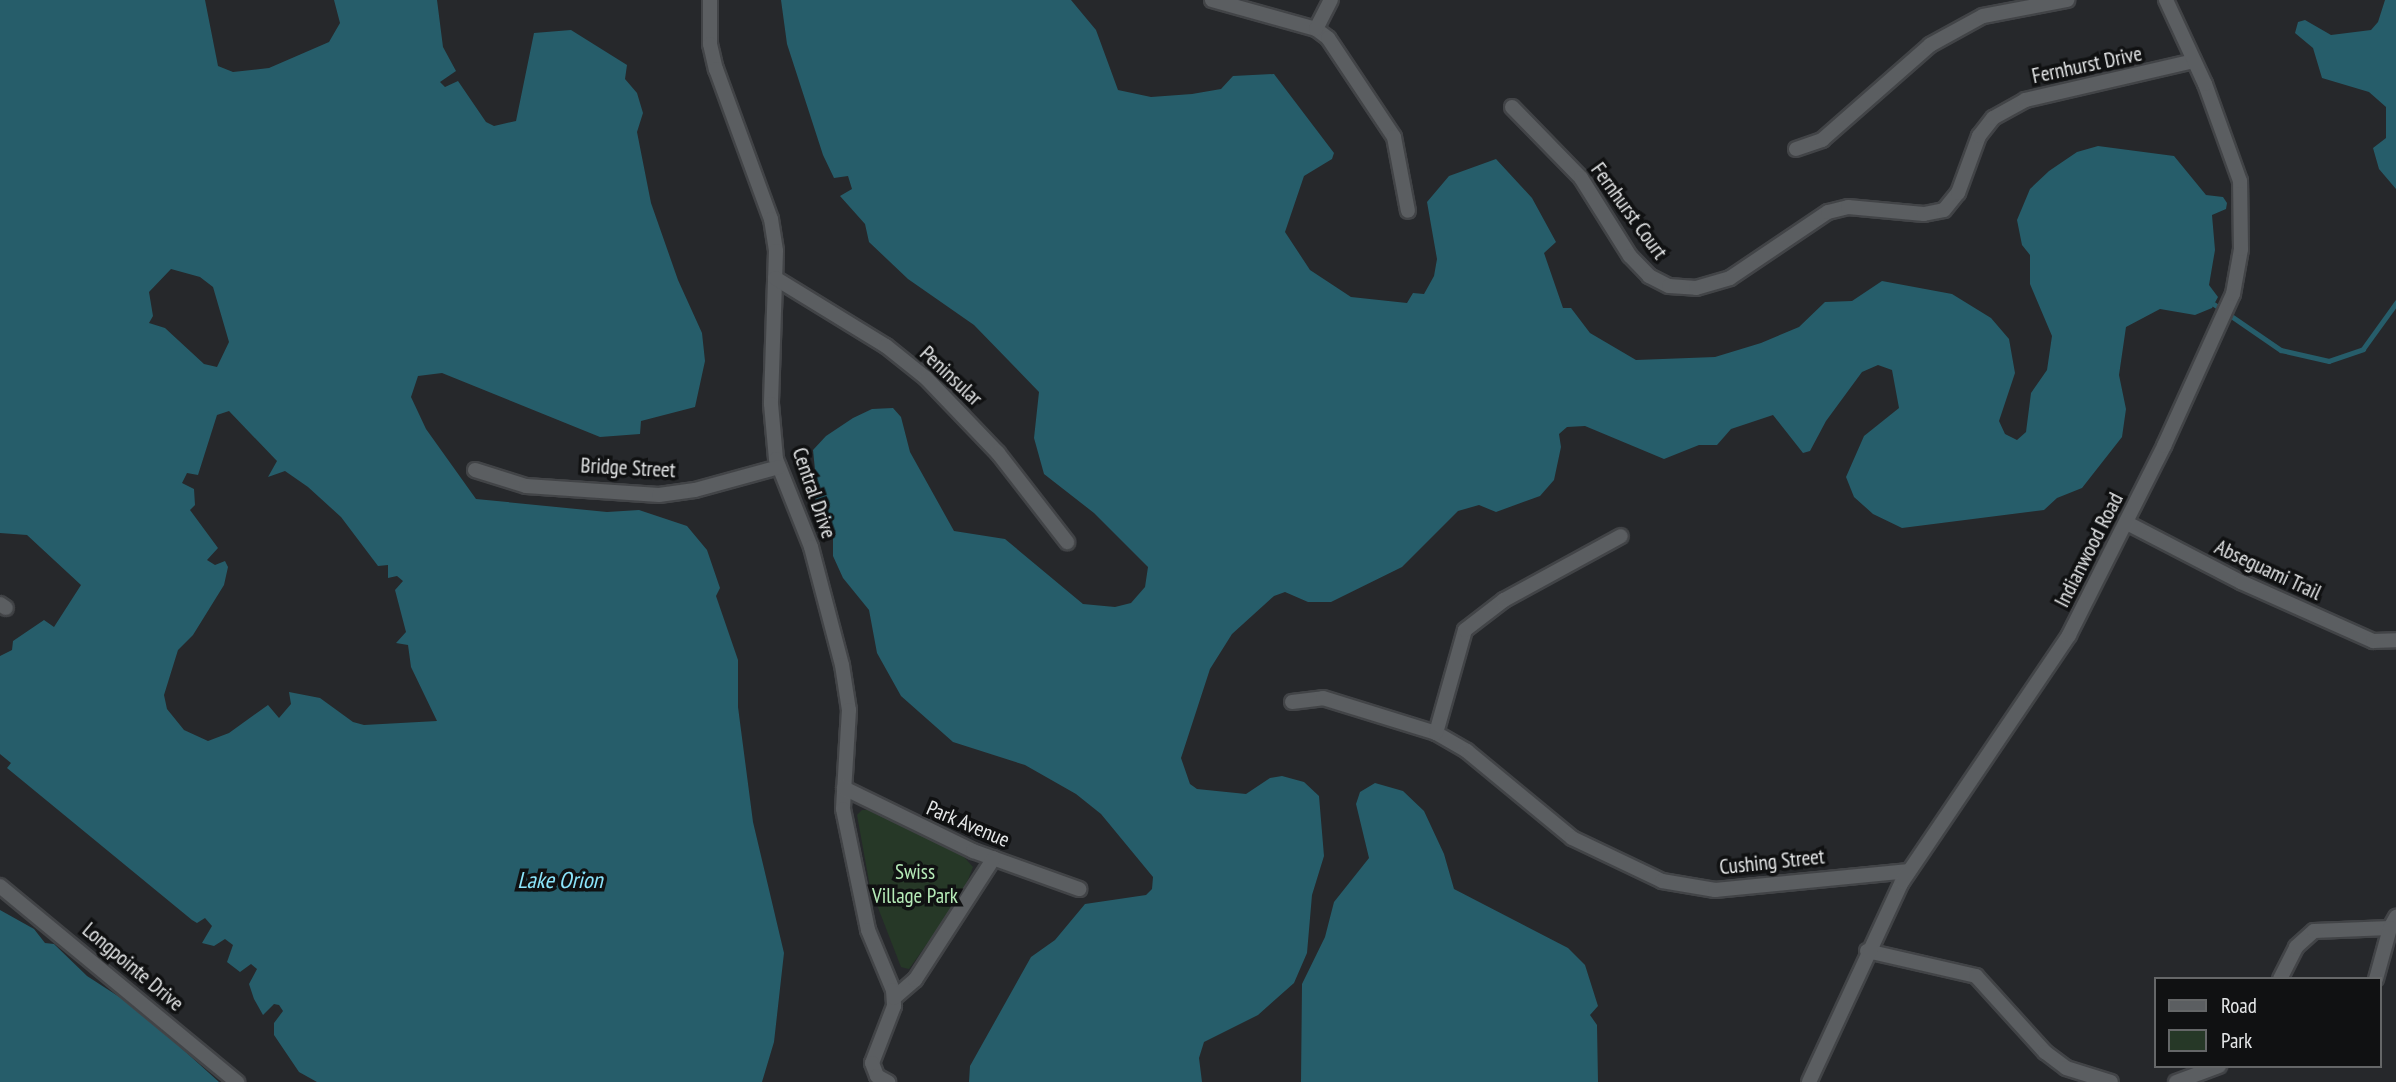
<!DOCTYPE html>
<html>
<head>
<meta charset="utf-8">
<style>
	body { margin:0 }
	#map { position:relative; width:2396px; height:1082px; overflow:hidden; background:#26282b; font-family:"PT Sans Narrow",sans-serif }
	div>[style] { position:absolute }
	.green>* { inset:0; background:#263827 }
	.water>* { inset:0; background:#265d6a }
	.stream>* { height:4.5px; margin:-2.25px; padding:0 2.25px; transform-origin:2.25px; border-radius:2.25px; background:#265d6a }
	.roads { filter:drop-shadow(2px 0 #424447) drop-shadow(-2px 0 #424447) drop-shadow(0 2px #424447) drop-shadow(0 -2px #424447) }
	.minor>* { height:14px; margin:-7px; padding:0 7px; transform-origin:7px; border-radius:7px; background:#5b5e61 }
	span { translate:-50% -50%; white-space:nowrap; text-align:center; line-height:1.15; -webkit-text-stroke:7px #101112; paint-order:stroke }
	.street-label { font-size:21px; color:#e5e7e8 }
	.park-label { font-size:21px; color:#b6ecb8 }
	.water-label { font-size:23px; color:#8ce5fb; font-style:italic }
	.legend { position:absolute; left:2154px; top:977px; width:228px; height:91px; box-sizing:border-box; background:#101112; border:2px solid #656768; margin:0; padding:9px 12px; list-style:none; font-size:21px; color:#e5e7e8 }
	.legend li { display:flex; align-items:center; gap:14px; height:35px }
	.legend b { width:35px; border:2px solid #656768 }
</style>
</head>
<body>
<div id="map">
	<div class="green">
		<i style="clip-path:polygon(862px 810px,873px 810px,964px 857px,973px 867px,962px 895px,909px 969px,901px 967px,870px 887px,857px 815px)"></i>
	</div>
	<div class="water">
		<i style="clip-path:polygon(evenodd,0 0,205px 0,218px 66px,233px 72px,269px 68px,329px 42px,340px 23px,334px 0,437px 0,443px 47px,456px 71px,440px 82px,445px 87px,458px 81px,486px 122px,494px 126px,516px 121px,534px 33px,571px 30px,627px 65px,625px 79px,637px 93px,643px 113px,637px 132px,651px 203px,678px 280px,702px 333px,705px 361px,695px 407px,641px 421px,640px 434px,600px 437px,442px 373px,418px 376px,411px 397px,426px 429px,476px 499px,607px 512px,639px 510px,687px 526px,707px 550px,720px 588px,716px 596px,738px 660px,738px 707px,753px 822px,784px 953px,774px 1042px,762px 1082px,317px 1082px,299px 1072px,274px 1035px,274px 1023px,283px 1011px,279px 1005px,274px 1004px,263px 1015px,254px 999px,249px 984px,257px 969px,251px 964px,240px 972px,227px 962px,233px 945px,225px 939px,214px 946px,202px 943px,212px 926px,205px 918px,197px 923px,192px 920px,7px 768px,11px 763px,0 754px,0 656px,12px 650px,13px 641px,44px 620px,54px 627px,81px 585px,27px 535px,0 533px,0 0,171px 269px,200px 277px,213px 287px,229px 342px,217px 367px,204px 364px,165px 328px,149px 323px,153px 316px,149px 292px,171px 269px,0 0,229px 411px,277px 461px,268px 477px,285px 471px,308px 487px,341px 517px,378px 566px,388px 565px,388px 578px,397px 576px,403px 581px,395px 590px,406px 632px,396px 643px,408px 645px,411px 667px,437px 721px,364px 725px,353px 722px,320px 698px,289px 692px,291px 704px,279px 718px,268px 705px,229px 733px,208px 741px,184px 730px,167px 709px,164px 695px,178px 650px,193px 635px,224px 585px,228px 567px,225px 561px,215px 565px,207px 560px,218px 548px,190px 510px,195px 505px,194px 489px,182px 483px,187px 473px,198px 475px,217px 415px,229px 411px)"></i>
		<i style="clip-path:polygon(781px 0,1071px 0,1096px 30px,1118px 90px,1151px 97px,1192px 94px,1221px 89px,1233px 76px,1274px 74px,1334px 153px,1332px 159px,1304px 176px,1285px 232px,1310px 270px,1351px 297px,1407px 303px,1413px 293px,1424px 294px,1434px 276px,1437px 259px,1427px 202px,1449px 176px,1496px 159px,1532px 198px,1556px 242px,1544px 253px,1563px 308px,1571px 308px,1590px 333px,1636px 360px,1715px 357px,1761px 343px,1799px 327px,1825px 302px,1852px 301px,1882px 281px,1952px 294px,1991px 318px,2009px 339px,2015px 373px,1999px 421px,2005px 434px,2017px 440px,2026px 432px,2031px 393px,2047px 370px,2052px 336px,2030px 284px,2030px 255px,2022px 245px,2017px 220px,2030px 189px,2049px 171px,2077px 152px,2098px 146px,2174px 156px,2206px 195px,2223px 197px,2227px 203px,2226px 209px,2212px 215px,2215px 250px,2209px 285px,2218px 297px,2212px 308px,2195px 315px,2160px 309px,2126px 327px,2119px 375px,2126px 409px,2122px 437px,2082px 488px,2057px 498px,2044px 510px,1902px 528px,1873px 514px,1854px 497px,1846px 477px,1864px 436px,1899px 408px,1892px 370px,1878px 365px,1862px 372px,1826px 421px,1810px 451px,1803px 453px,1773px 415px,1731px 429px,1717px 445px,1699px 445px,1664px 459px,1585px 426px,1567px 427px,1559px 434px,1561px 447px,1554px 480px,1540px 496px,1496px 512px,1479px 505px,1458px 511px,1402px 567px,1331px 602px,1308px 602px,1285px 592px,1274px 596px,1232px 634px,1210px 669px,1181px 758px,1190px 784px,1197px 789px,1246px 794px,1270px 778px,1282px 776px,1304px 782px,1319px 796px,1324px 856px,1312px 895px,1307px 953px,1294px 983px,1258px 1015px,1204px 1042px,1199px 1058px,1202px 1082px,969px 1082px,970px 1066px,1031px 957px,1055px 940px,1085px 904px,1146px 895px,1152px 889px,1153px 877px,1101px 814px,1076px 794px,1025px 765px,953px 742px,901px 696px,877px 653px,869px 610px,843px 578px,833px 556px,833px 538px,806px 485px,808px 475px,815px 470px,813px 450px,826px 436px,853px 418px,872px 409px,893px 408px,901px 417px,910px 452px,954px 531px,1005px 539px,1083px 604px,1115px 607px,1131px 603px,1145px 587px,1148px 567px,1094px 513px,1044px 474px,1034px 438px,1039px 392px,974px 325px,908px 279px,869px 242px,865px 224px,840px 196px,852px 189px,848px 176px,834px 178px,823px 155px,787px 44px)"></i>
		<i style="clip-path:polygon(2385px 0,2396px 0,2396px 189px,2379px 169px,2373px 148px,2386px 138px,2386px 107px,2369px 92px,2322px 78px,2313px 48px,2295px 33px,2298px 22px,2305px 20px,2331px 35px,2371px 30px,2378px 22px)"></i>
		<i style="clip-path:polygon(1375px 783px,1403px 791px,1424px 811px,1444px 854px,1454px 889px,1568px 948px,1585px 965px,1598px 1006px,1590px 1015px,1597px 1025px,1598px 1082px,1301px 1082px,1302px 984px,1325px 937px,1334px 902px,1369px 858px,1356px 804px,1360px 792px)"></i>
		<i style="clip-path:polygon(0 910px,34px 929px,45px 943px,54px 944px,87px 976px,138px 1009px,219px 1082px,0 1082px)"></i>
	</div>
	<div class="stream">
		<i style="left:2214px;top:304px;width:81px;rotate:34.5deg"></i>
		<i style="left:2281px;top:350px;width:49px;rotate:12.9deg"></i>
		<i style="left:2329px;top:361px;width:36px;rotate:-19deg"></i>
		<i style="left:2363px;top:349px;width:57px;rotate:-54.3deg"></i>
	</div>
	<div class="roads">
		<div class="minor">
			<i style="left:710px;top:0;width:44px;rotate:90deg"></i>
			<i style="left:710px;top:44px;width:26px;rotate:77deg"></i>
			<i style="left:716px;top:69px;width:160px;rotate:69.9deg"></i>
			<i style="left:771px;top:219px;width:32px;rotate:81deg"></i>
			<i style="left:776px;top:251px;width:153px;rotate:91.9deg"></i>
			<i style="left:771px;top:404px;width:55px;rotate:84.8deg"></i>
			<i style="left:776px;top:459px;width:95px;rotate:68.3deg"></i>
			<i style="left:811px;top:547px;width:122px;rotate:75.3deg"></i>
			<i style="left:842px;top:665px;width:46px;rotate:81.2deg"></i>
			<i style="left:849px;top:710px;width:99px;rotate:93.5deg"></i>
			<i style="left:843px;top:809px;width:124px;rotate:78.3deg"></i>
			<i style="left:868px;top:930px;width:65px;rotate:67.4deg"></i>
			<i style="left:893px;top:990px;width:16px;rotate:86deg"></i>
			<i style="left:894px;top:1006px;width:61px;rotate:111.1deg"></i>
			<i style="left:872px;top:1063px;width:14px;rotate:69deg"></i>
			<i style="left:877px;top:1076px;width:13px;rotate:29deg"></i>
			<i style="left:1212px;top:0;width:108px;rotate:15.6deg"></i>
			<i style="left:1316px;top:29px;width:15px;rotate:37deg"></i>
			<i style="left:1328px;top:38px;width:119px;rotate:56.3deg"></i>
			<i style="left:1394px;top:137px;width:75px;rotate:79.3deg"></i>
			<i style="left:1316px;top:29px;width:33px;rotate:-63deg"></i>
			<i style="left:1512px;top:107px;width:99px;rotate:45.8deg"></i>
			<i style="left:1581px;top:178px;width:92px;rotate:57.9deg"></i>
			<i style="left:1630px;top:256px;width:28px;rotate:46deg"></i>
			<i style="left:1649px;top:276px;width:22px;rotate:27deg"></i>
			<i style="left:1669px;top:286px;width:27px;rotate:4deg"></i>
			<i style="left:1696px;top:288px;width:35px;rotate:-16deg"></i>
			<i style="left:1730px;top:278px;width:118px;rotate:-34deg"></i>
			<i style="left:1828px;top:212px;width:21px;rotate:-14deg"></i>
			<i style="left:1848px;top:207px;width:76px;rotate:5.3deg"></i>
			<i style="left:1924px;top:214px;width:20px;rotate:-11deg"></i>
			<i style="left:1944px;top:210px;width:22px;rotate:-51deg"></i>
			<i style="left:1958px;top:193px;width:61px;rotate:-69.8deg"></i>
			<i style="left:1979px;top:136px;width:23px;rotate:-52deg"></i>
			<i style="left:1993px;top:118px;width:37px;rotate:-29deg"></i>
			<i style="left:2025px;top:100px;width:173px;rotate:-13deg"></i>
			<i style="left:1796px;top:149px;width:28px;rotate:-19deg"></i>
			<i style="left:1822px;top:140px;width:144px;rotate:-41.3deg"></i>
			<i style="left:1930px;top:45px;width:60px;rotate:-28.7deg"></i>
			<i style="left:1983px;top:16px;width:86px;rotate:-10.8deg"></i>
			<i style="left:775px;top:278px;width:130px;rotate:31.5deg"></i>
			<i style="left:886px;top:346px;width:51px;rotate:38.7deg"></i>
			<i style="left:926px;top:378px;width:104px;rotate:46.2deg"></i>
			<i style="left:998px;top:453px;width:113px;rotate:52.2deg"></i>
			<i style="left:475px;top:470px;width:53px;rotate:17.4deg"></i>
			<i style="left:526px;top:486px;width:133px;rotate:3.9deg"></i>
			<i style="left:659px;top:495px;width:36px;rotate:-8deg"></i>
			<i style="left:695px;top:490px;width:87px;rotate:-15.3deg"></i>
			<i style="left:2127px;top:523px;width:128px;rotate:27.4deg"></i>
			<i style="left:2241px;top:582px;width:145px;rotate:24.1deg"></i>
			<i style="left:2373px;top:641px;width:23px;rotate:-2deg"></i>
			<i style="left:0;top:604px;width:7px;rotate:34deg"></i>
			<i style="left:1292px;top:702px;width:31px;rotate:-7deg"></i>
			<i style="left:1323px;top:698px;width:118px;rotate:17.2deg"></i>
			<i style="left:1436px;top:733px;width:36px;rotate:30deg"></i>
			<i style="left:1467px;top:751px;width:136px;rotate:39.6deg"></i>
			<i style="left:1572px;top:838px;width:100px;rotate:25.5deg"></i>
			<i style="left:1662px;top:881px;width:54px;rotate:9.6deg"></i>
			<i style="left:1715px;top:890px;width:195px;rotate:-5.6deg"></i>
			<i style="left:1436px;top:733px;width:107px;rotate:-74.3deg"></i>
			<i style="left:1465px;top:630px;width:49px;rotate:-37.6deg"></i>
			<i style="left:1504px;top:600px;width:133px;rotate:-28.7deg"></i>
			<i style="left:844px;top:788px;width:144px;rotate:26deg"></i>
			<i style="left:973px;top:851px;width:113px;rotate:19.7deg"></i>
			<i style="left:0;top:886px;width:308px;rotate:39.6deg"></i>
			<i style="left:1867px;top:951px;width:112px;rotate:12.9deg"></i>
			<i style="left:1976px;top:976px;width:103px;rotate:47.8deg"></i>
			<i style="left:2045px;top:1052px;width:26px;rotate:37deg"></i>
			<i style="left:2066px;top:1068px;width:47px;rotate:17.3deg"></i>
			<i style="left:2280px;top:979px;width:36px;rotate:-63deg"></i>
			<i style="left:2296px;top:947px;width:24px;rotate:-42deg"></i>
			<i style="left:2314px;top:931px;width:76px;rotate:-2.3deg"></i>
			<i style="left:2390px;top:928px;width:13px;rotate:-61deg"></i>
			<i style="left:2376px;top:979px;width:53px;rotate:-74.6deg"></i>
			<i style="left:894px;top:998px;width:28px;rotate:-41deg"></i>
			<i style="left:915px;top:980px;width:145px;rotate:-57.1deg"></i>
			<i style="left:1809px;top:1082px;width:221px;rotate:-65.1deg"></i>
			<i style="left:1902px;top:882px;width:298px;rotate:-55.9deg"></i>
			<i style="left:2069px;top:635px;width:212px;rotate:-63.3deg"></i>
			<i style="left:2164px;top:446px;width:167px;rotate:-65.6deg"></i>
			<i style="left:2233px;top:294px;width:46px;rotate:-79.9deg"></i>
			<i style="left:2241px;top:249px;width:68px;rotate:-90.8deg"></i>
			<i style="left:2240px;top:181px;width:103px;rotate:-109.8deg"></i>
			<i style="left:2205px;top:84px;width:93px;rotate:-114.9deg"></i>
			<i style="left:2176px;top:1082px;width:46px;rotate:-20.4deg"></i>
		</div>
	</div>
	<div class="street-label">
		<span style="left:2087px;top:65px;rotate:-12deg">Fernhurst Drive</span>
		<span style="left:1629px;top:211px;rotate:54deg">Fernhurst Court</span>
		<span style="left:951px;top:376px;rotate:43deg">Peninsular</span>
		<span style="left:628px;top:468px;rotate:3deg">Bridge Street</span>
		<span style="left:814px;top:493px;rotate:71deg">Central Drive</span>
		<span style="left:2089px;top:550px;rotate:-63deg">Indianwood Road</span>
		<span style="left:2268px;top:570px;rotate:25deg">Abseguami Trail</span>
		<span style="left:968px;top:824px;rotate:23deg">Park Avenue</span>
		<span style="left:1772px;top:862px;rotate:-6deg">Cushing Street</span>
		<span style="left:133px;top:967px;rotate:40deg">Longpointe Drive</span>
	</div>
	<div class="park-label">
		<span style="left:915px;top:884px">Swiss<br>Village Park</span>
	</div>
	<div class="water-label">
		<span style="left:560px;top:880px">Lake Orion</span>
	</div>
	<ul class="legend">
	<li><b style="height:9px;background:#5b5e61"></b>Road</li>
	<li><b style="height:19px;background:#263827"></b>Park</li>
	</ul>
</div>
</body>
</html>
